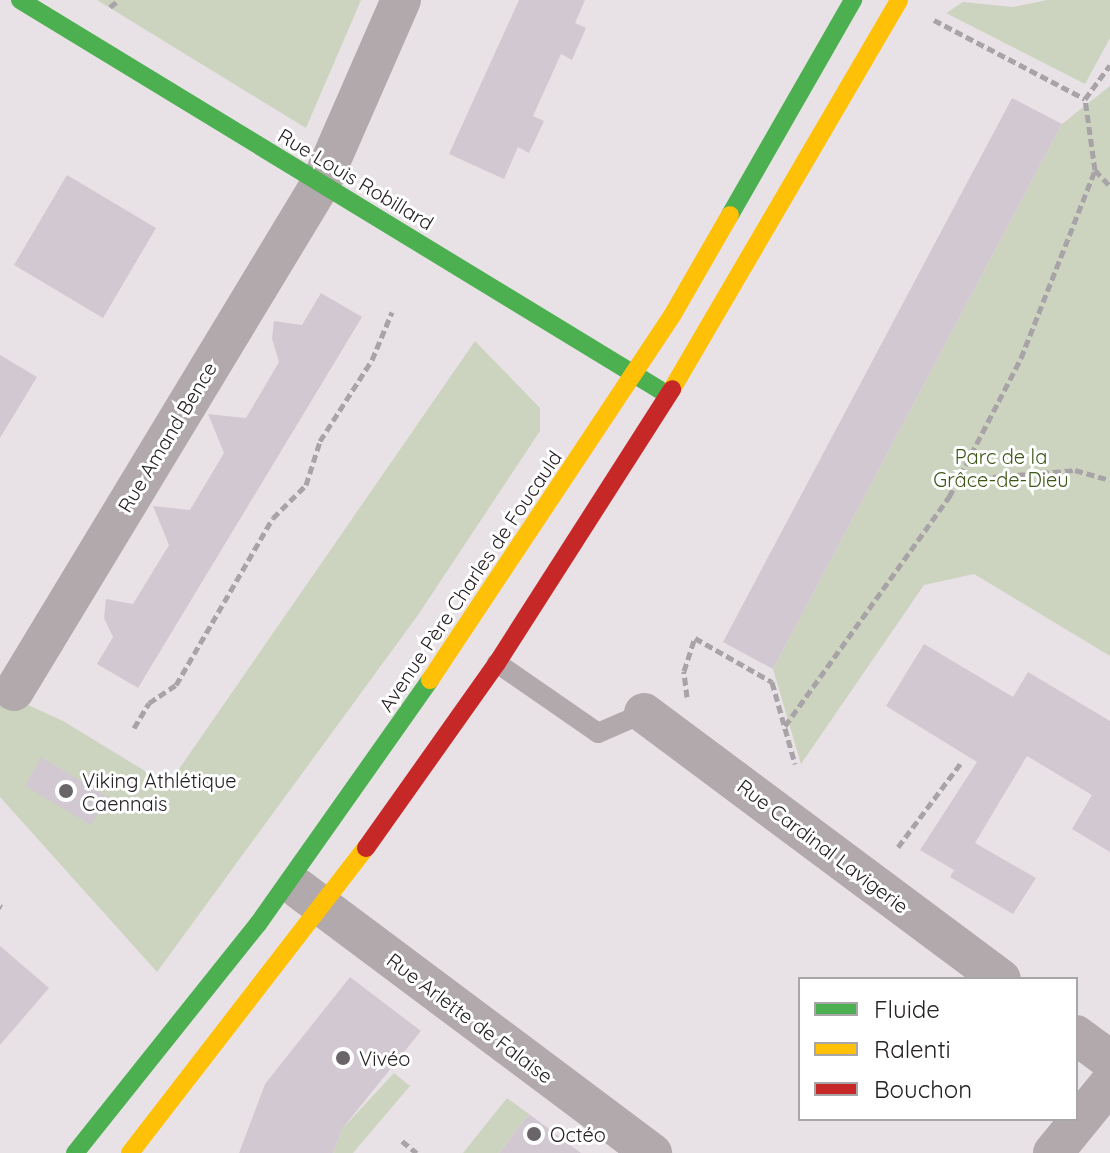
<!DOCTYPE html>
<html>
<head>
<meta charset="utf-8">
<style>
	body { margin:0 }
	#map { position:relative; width:1110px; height:1153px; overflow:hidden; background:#e8e2e7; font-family:Quicksand,sans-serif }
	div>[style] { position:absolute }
	.green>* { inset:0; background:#ccd4bf }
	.building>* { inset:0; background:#d2c8d1 }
	.path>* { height:5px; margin-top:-2.5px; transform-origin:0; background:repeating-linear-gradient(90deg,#a8a3a6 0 8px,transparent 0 12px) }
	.lane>* { height:20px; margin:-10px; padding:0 10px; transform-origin:10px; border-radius:10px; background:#b1a9ac }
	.street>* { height:40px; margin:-20px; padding:0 20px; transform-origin:20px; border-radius:20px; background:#b1a9ac }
	.fast>* { height:18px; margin:-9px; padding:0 9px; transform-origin:9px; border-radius:9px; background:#4caf50 }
	.slow>* { height:18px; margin:-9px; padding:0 9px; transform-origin:9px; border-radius:9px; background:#ffc107 }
	.jam>* { height:18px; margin:-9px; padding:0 9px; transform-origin:9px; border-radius:9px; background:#c62828 }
	.dots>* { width:22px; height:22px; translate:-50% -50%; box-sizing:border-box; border:4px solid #fff; border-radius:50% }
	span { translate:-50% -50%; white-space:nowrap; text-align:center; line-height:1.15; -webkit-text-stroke:6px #fff; paint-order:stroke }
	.street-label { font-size:20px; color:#252125 }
	.park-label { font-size:20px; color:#3d5515 }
	.poi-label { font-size:20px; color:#252125 }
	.left { translate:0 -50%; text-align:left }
	.legend { position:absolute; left:798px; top:977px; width:280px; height:144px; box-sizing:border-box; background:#fff; border:2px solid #a8a6a8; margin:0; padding:10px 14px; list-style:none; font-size:24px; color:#252125 }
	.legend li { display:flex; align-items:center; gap:16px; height:40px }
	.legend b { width:40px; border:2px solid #a8a6a8 }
</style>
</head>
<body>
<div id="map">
	<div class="green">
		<i style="clip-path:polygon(97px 0,361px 0,306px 128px)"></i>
		<i style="clip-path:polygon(1047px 0,1110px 0,1110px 38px,1085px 84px,946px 13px,963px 2px,1013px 7px)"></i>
		<i style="clip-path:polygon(1110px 86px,1110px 656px,974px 574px,924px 585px,801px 764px,773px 669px,1062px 124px)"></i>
		<i style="clip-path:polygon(475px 341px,540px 408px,540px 431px,418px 615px,157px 972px,0 797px,0 692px,63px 721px,168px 785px)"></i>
		<i style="clip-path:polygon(394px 1073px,410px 1086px,353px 1153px,333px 1153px,342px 1129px)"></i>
		<i style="clip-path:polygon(507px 1098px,529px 1114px,499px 1153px,463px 1153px)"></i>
	</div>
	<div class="building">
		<i style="clip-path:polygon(519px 0,585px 0,575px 23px,586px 28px,572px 60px,561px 54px,533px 116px,544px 121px,529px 153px,518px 147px,504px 179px,449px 154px)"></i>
		<i style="clip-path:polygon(1012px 98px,1062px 124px,773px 669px,723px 642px)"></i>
		<i style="clip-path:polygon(67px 175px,156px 228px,103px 318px,14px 265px)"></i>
		<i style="clip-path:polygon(321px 293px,362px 317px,138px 688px,97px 664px,113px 637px,104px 618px,106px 599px,133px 604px,169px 545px,153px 506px,190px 510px,224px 453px,208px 414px,246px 418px,279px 362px,272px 339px,274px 321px,302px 325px)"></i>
		<i style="clip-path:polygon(0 355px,37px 377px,0 438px)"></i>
		<i style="clip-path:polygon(924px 644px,1013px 697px,1028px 672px,1110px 721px,1110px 852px,1072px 829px,1092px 795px,1027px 756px,975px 843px,1036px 878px,1013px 914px,950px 877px,954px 870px,920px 850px,977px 762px,886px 706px)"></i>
		<i style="clip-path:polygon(41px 757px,108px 797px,91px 825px,25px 786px)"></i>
		<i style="clip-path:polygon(0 946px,49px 988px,0 1045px)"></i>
		<i style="clip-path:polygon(350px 977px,421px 1031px,342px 1129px,333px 1153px,239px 1153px,265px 1084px)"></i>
		<i style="clip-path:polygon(529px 1114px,581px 1153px,499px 1153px)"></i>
	</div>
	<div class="path">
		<i style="left:110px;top:7px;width:11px;rotate:-38deg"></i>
		<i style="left:934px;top:20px;width:170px;rotate:27.6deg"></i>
		<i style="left:1095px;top:170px;width:22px;rotate:47deg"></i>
		<i style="left:957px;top:480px;width:118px;rotate:-4.8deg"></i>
		<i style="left:1075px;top:470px;width:36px;rotate:16deg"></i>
		<i style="left:687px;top:697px;width:26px;rotate:-97deg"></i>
		<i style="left:684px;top:671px;width:35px;rotate:-72deg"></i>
		<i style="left:695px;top:638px;width:89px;rotate:29.7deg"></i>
		<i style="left:772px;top:682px;width:85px;rotate:74.3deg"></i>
		<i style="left:785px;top:726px;width:282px;rotate:-54.4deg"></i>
		<i style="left:949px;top:497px;width:157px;rotate:-62.6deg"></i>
		<i style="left:1021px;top:358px;width:202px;rotate:-68.5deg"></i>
		<i style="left:1095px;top:170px;width:72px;rotate:-98deg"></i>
		<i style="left:1085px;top:99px;width:42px;rotate:-53.7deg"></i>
		<i style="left:134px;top:728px;width:29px;rotate:-59deg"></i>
		<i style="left:149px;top:703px;width:32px;rotate:-34deg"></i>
		<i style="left:176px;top:685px;width:193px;rotate:-59.9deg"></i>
		<i style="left:273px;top:518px;width:47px;rotate:-45deg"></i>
		<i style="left:306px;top:485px;width:46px;rotate:-72.3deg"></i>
		<i style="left:320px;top:441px;width:96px;rotate:-57.3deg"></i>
		<i style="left:372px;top:360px;width:52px;rotate:-67.4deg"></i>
		<i style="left:898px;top:847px;width:104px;rotate:-53.2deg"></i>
		<i style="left:0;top:906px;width:2px;rotate:27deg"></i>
		<i style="left:402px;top:1141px;width:19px;rotate:39deg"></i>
	</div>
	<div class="lane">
		<i style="left:497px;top:663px;width:123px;rotate:34.7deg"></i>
		<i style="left:598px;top:733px;width:50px;rotate:-23.5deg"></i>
	</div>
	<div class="street">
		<i style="left:14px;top:691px;width:594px;rotate:-58.85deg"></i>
		<i style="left:321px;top:183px;width:200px;rotate:-66.4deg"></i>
		<i style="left:644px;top:713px;width:445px;rotate:36.7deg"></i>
		<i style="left:299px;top:889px;width:441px;rotate:36.8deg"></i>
		<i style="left:1076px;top:1035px;width:42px;rotate:36.3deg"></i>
		<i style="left:1053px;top:1153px;width:90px;rotate:-50.8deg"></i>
	</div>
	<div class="fast">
		<i style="left:20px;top:0;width:749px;rotate:31.36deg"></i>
		<i style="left:730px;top:215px;width:248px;rotate:-60.2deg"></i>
		<i style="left:75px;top:1153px;width:293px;rotate:-51.4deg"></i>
		<i style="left:258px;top:924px;width:299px;rotate:-54.8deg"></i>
	</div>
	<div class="slow">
		<i style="left:672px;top:389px;width:450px;rotate:-59.7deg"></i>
		<i style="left:430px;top:680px;width:439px;rotate:-56.4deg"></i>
		<i style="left:673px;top:314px;width:114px;rotate:-60.1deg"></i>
		<i style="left:130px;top:1153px;width:386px;rotate:-52.3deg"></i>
	</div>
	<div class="jam">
		<i style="left:366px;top:848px;width:227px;rotate:-54.7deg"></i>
		<i style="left:497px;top:663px;width:325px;rotate:-57.4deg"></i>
	</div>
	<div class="dots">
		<i style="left:66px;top:791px;background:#696569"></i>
		<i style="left:343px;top:1058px;background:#696569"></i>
		<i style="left:534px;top:1134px;background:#696569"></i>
	</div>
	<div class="street-label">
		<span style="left:356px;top:179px;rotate:31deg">Rue Louis Robillard</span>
		<span style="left:167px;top:437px;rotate:-59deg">Rue Amand Bence</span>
		<span style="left:470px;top:581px;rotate:-56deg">Avenue Père Charles de Foucauld</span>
		<span style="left:823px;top:846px;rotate:37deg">Rue Cardinal Lavigerie</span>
		<span style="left:470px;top:1018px;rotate:37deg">Rue Arlette de Falaise</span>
	</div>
	<div class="park-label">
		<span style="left:1001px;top:468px">Parc de la<br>Grâce-de-Dieu</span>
	</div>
	<div class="poi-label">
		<span class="left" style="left:82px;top:792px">Viking Athlétique<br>Caennais</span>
		<span class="left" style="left:359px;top:1058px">Vivéo</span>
		<span class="left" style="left:550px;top:1134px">Octéo</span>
	</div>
	<ul class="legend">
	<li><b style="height:10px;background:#4caf50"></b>Fluide</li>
	<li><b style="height:10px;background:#ffc107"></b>Ralenti</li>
	<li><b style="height:10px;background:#c62828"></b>Bouchon</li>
	</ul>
</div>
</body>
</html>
